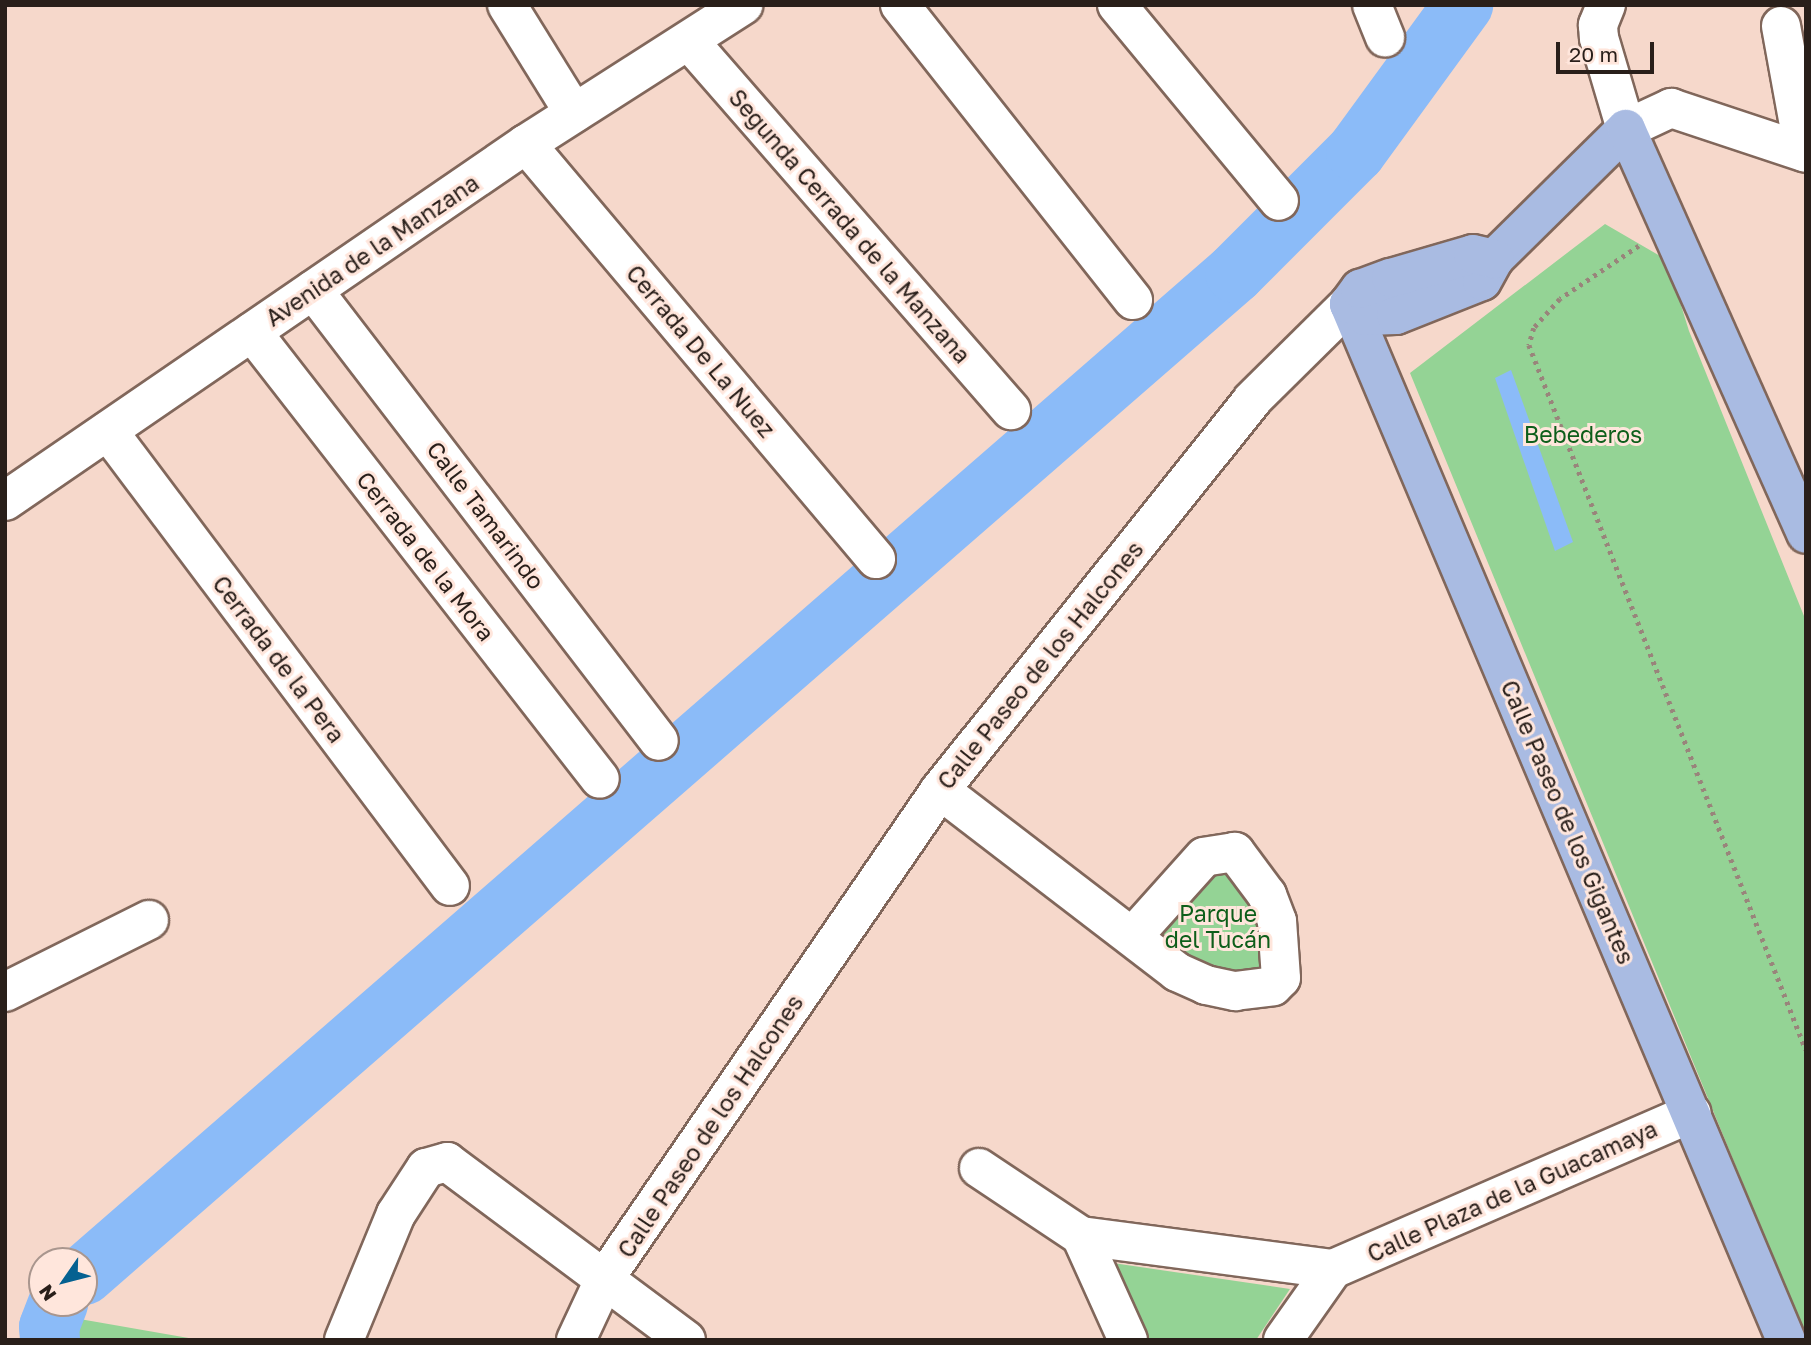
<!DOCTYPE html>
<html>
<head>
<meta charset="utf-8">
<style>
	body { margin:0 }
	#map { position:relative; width:1811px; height:1345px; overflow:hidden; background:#f6d8cb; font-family:"Golos Text",sans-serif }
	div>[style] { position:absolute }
	.green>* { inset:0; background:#94d395 }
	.water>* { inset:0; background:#8bbbf8 }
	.river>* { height:60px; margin:-30px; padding:0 30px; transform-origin:30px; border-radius:30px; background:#8bbbf8 }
	.path>* { height:4.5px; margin-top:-2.25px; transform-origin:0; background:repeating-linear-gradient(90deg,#99847b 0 3.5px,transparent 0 8.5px) }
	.roads { filter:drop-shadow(2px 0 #81675b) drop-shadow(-2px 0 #81675b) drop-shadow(0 2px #81675b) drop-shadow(0 -2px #81675b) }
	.minor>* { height:38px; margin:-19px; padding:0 19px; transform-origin:19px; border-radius:19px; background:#fff }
	.major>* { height:38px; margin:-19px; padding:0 19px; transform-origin:19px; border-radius:19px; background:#a9bbe2 }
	span { translate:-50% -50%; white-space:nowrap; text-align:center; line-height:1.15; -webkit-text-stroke:6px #ffe6dc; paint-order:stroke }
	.street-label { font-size:23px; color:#291f1a }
	.park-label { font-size:23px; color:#0d5e1a }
	.frame { position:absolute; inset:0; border:7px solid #291f1a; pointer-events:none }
	.north { position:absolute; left:28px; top:1247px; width:70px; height:70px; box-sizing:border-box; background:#ffe6dc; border:2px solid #a9968e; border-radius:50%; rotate:235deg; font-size:19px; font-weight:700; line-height:28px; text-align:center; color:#291f1a }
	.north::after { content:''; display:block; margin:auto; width:24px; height:32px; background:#056191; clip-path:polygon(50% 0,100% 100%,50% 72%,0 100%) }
	.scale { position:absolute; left:1556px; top:42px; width:98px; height:32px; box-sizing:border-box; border:4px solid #291f1a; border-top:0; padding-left:9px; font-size:21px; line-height:24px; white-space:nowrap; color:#291f1a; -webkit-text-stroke:5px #ffe6dc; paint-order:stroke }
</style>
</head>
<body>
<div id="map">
	<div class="green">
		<i style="clip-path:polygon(1605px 224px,1667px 260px,1689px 331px,1806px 621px,1806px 1337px,1410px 373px)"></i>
		<i style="clip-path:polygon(1234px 861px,1262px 899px,1277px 975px,1233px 982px,1183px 966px,1151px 927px,1182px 891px)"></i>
		<i style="clip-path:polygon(1106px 1262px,1290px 1289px,1256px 1340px,1143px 1340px)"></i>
		<i style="clip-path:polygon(51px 1314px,200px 1340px,72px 1340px)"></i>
	</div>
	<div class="water">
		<i style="clip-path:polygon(1511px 370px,1573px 542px,1555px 551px,1495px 378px)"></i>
	</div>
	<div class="river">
		<i style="left:84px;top:1275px;width:1526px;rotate:-41.04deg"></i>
		<i style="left:1235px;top:273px;width:171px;rotate:-45deg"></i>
		<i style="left:1356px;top:152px;width:182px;rotate:-53.9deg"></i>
		<i style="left:50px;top:1340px;width:13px;rotate:-94deg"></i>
		<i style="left:49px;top:1327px;width:26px;rotate:-69deg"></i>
	</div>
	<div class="path">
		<i style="left:1639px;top:246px;width:95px;rotate:146.1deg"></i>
		<i style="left:1560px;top:299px;width:39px;rotate:132deg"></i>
		<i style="left:1534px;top:328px;width:18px;rotate:106deg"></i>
		<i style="left:1529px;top:345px;width:757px;rotate:68.55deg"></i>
	</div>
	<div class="roads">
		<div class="minor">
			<i style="left:507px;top:5px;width:127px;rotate:58.2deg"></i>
			<i style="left:900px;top:5px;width:376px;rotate:51.7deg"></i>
			<i style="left:1117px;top:5px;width:254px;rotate:50.4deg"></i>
			<i style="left:1372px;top:5px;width:35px;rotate:68deg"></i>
			<i style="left:1606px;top:5px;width:22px;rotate:112deg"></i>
			<i style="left:1598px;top:25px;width:13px;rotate:86deg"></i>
			<i style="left:1599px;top:38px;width:95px;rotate:73.5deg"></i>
			<i style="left:1626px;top:129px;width:50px;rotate:-25deg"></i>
			<i style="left:1671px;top:108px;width:142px;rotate:18.4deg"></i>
			<i style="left:1781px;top:26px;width:128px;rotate:79.7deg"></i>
			<i style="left:689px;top:41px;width:490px;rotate:48.9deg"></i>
			<i style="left:526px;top:144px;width:543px;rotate:49.86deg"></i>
			<i style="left:313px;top:290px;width:568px;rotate:52.51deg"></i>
			<i style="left:252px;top:332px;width:566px;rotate:52.1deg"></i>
			<i style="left:108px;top:431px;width:569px;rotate:53.07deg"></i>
			<i style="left:5px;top:501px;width:632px;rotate:-34.42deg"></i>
			<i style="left:526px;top:144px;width:258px;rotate:-32.6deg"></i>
			<i style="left:940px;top:790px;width:299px;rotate:37.5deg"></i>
			<i style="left:1177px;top:972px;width:32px;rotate:24deg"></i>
			<i style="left:1206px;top:985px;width:30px;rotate:12deg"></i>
			<i style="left:1235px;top:991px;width:38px;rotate:-7deg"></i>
			<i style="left:1273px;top:986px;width:11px;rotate:-45deg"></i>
			<i style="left:1281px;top:978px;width:57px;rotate:-94deg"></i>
			<i style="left:1277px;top:921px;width:28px;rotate:-111deg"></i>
			<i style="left:1267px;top:895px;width:54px;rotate:-126.7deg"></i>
			<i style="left:1235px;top:852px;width:31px;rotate:171deg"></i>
			<i style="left:1204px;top:857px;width:106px;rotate:131.9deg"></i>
			<i style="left:5px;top:992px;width:161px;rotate:-26.6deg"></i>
			<i style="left:979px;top:1168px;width:123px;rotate:33.7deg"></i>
			<i style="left:1081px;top:1236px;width:114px;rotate:65.7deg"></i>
			<i style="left:1081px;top:1236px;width:254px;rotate:7.5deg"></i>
			<i style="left:344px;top:1340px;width:136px;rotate:-67.6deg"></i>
			<i style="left:396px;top:1214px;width:55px;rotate:-56.9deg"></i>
			<i style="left:426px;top:1168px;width:22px;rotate:-16deg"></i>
			<i style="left:447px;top:1162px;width:298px;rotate:36.7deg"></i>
			<i style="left:576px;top:1340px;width:68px;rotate:-64.9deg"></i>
			<i style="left:605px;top:1278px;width:592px;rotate:-55.53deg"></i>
			<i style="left:940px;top:790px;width:499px;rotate:-51.3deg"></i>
			<i style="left:1252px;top:400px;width:136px;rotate:-44.7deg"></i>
			<i style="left:1283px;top:1340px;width:87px;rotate:-54.8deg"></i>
			<i style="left:1333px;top:1269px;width:391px;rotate:-23.5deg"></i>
		</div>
		<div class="major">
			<i style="left:1349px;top:304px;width:1124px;rotate:67.13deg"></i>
			<i style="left:1349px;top:304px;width:20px;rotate:37deg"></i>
			<i style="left:1365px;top:316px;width:31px;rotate:-2deg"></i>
			<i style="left:1396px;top:315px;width:92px;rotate:-21.6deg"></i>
			<i style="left:1482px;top:281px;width:25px;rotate:-61deg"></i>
			<i style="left:1494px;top:259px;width:185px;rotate:-44.6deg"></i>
			<i style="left:1626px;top:129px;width:443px;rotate:66deg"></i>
			<i style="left:1349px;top:304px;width:19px;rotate:-54deg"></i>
			<i style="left:1360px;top:289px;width:33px;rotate:-20deg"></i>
			<i style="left:1391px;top:278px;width:85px;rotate:-16.3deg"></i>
			<i style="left:1473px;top:254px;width:22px;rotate:13deg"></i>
		</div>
	</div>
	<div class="street-label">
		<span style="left:850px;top:226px;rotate:49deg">Segunda Cerrada de la Manzana</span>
		<span style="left:372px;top:250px;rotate:-34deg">Avenida de la Manzana</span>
		<span style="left:701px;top:351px;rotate:50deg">Cerrada De La Nuez</span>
		<span style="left:486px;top:515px;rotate:53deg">Calle Tamarindo</span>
		<span style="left:426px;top:556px;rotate:52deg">Cerrada de la Mora</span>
		<span style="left:279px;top:659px;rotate:53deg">Cerrada de la Pera</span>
		<span style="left:1040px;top:665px;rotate:-51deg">Calle Paseo de los Halcones</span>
		<span style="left:1568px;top:822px;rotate:67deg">Calle Paseo de los Gigantes</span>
		<span style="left:710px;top:1126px;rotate:-56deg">Calle Paseo de los Halcones</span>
		<span style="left:1512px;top:1191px;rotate:-24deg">Calle Plaza de la Guacamaya</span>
	</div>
	<div class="park-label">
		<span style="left:1583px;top:434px">Bebederos</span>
		<span style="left:1218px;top:926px">Parque<br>del Tucán</span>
	</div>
	<div class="frame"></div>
	<div class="north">N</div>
	<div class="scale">20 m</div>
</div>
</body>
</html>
